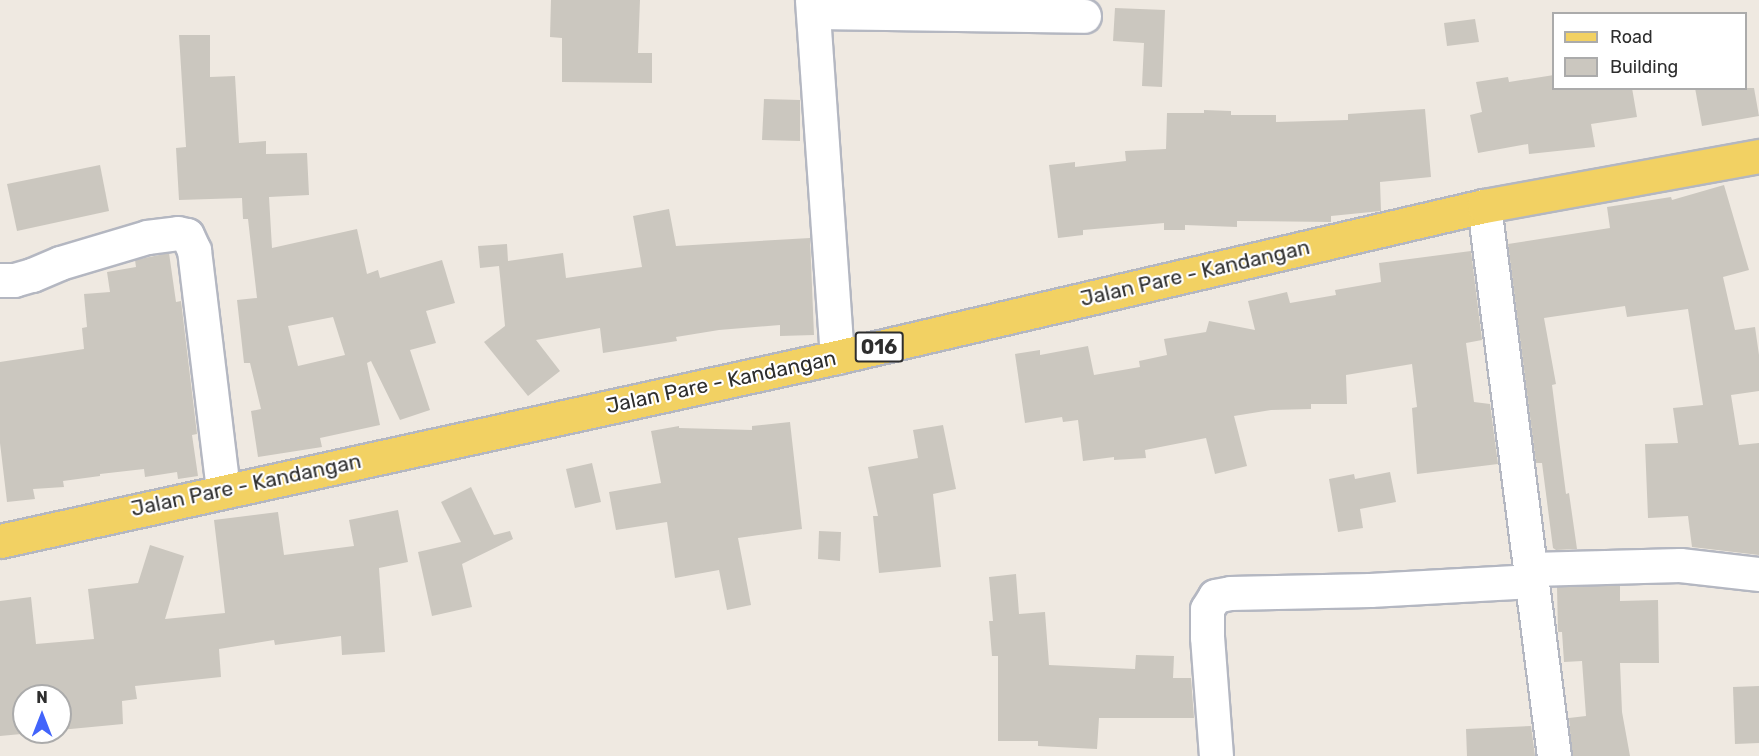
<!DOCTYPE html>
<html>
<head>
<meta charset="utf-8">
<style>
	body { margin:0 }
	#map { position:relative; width:1759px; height:756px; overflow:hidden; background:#efe9e1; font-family:Rubik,sans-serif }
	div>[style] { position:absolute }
	.building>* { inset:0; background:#cbc7bf }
	.roads { filter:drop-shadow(2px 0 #b4b7c1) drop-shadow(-2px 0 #b4b7c1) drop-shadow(0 2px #b4b7c1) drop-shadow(0 -2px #b4b7c1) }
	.street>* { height:33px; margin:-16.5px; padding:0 16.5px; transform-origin:16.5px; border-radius:16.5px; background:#fff }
	.primary>* { height:33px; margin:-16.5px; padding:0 16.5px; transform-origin:16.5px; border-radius:16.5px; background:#f2d163 }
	span { translate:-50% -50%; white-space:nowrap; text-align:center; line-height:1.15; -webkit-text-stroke:4.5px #fff; paint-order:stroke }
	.shield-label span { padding:2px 4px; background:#fff; border:2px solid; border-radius:4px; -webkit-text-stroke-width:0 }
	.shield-label { font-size:20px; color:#2e2e2e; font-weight:700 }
	.street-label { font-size:21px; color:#2e2e2e }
	.legend { position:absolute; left:1552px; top:12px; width:195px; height:78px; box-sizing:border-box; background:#fff; border:2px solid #ababab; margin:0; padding:8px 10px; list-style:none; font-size:18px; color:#2e2e2e }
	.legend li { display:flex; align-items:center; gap:12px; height:30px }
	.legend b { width:30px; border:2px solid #ababab }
	.north { position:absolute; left:12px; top:684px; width:60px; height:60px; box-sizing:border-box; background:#fff; border:2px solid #ababab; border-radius:50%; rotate:0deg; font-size:16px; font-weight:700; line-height:24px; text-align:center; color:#2e2e2e }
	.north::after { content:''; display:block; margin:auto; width:21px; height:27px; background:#4264fb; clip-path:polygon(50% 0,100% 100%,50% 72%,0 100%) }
</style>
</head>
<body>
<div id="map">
	<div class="building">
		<i style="clip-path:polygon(551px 0,640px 0,638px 53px,652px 53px,652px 83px,562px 82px,562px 38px,550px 37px)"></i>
		<i style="clip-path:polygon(1115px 8px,1165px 10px,1162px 87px,1142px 86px,1144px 43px,1113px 41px)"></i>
		<i style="clip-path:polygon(1475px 19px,1479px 42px,1447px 46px,1444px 23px)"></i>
		<i style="clip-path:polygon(evenodd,179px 35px,210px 35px,210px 77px,235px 76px,239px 143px,266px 141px,266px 154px,307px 153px,309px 195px,269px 197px,272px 248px,357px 229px,367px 274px,378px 270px,380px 278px,442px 260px,455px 303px,426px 311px,436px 343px,410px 350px,430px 410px,400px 420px,371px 361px,367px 363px,380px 425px,320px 438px,322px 447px,258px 457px,251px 411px,261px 409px,250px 363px,244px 363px,237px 300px,257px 298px,248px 219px,243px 219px,242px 198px,179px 200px,176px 148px,186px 147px,179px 35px,333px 317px,345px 355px,298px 366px,288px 326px,333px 317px)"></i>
		<i style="clip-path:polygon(1554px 75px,1554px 88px,1632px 88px,1637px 117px,1591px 124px,1595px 147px,1529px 154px,1528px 144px,1478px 153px,1470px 115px,1482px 112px,1476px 82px,1508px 77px,1509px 82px)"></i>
		<i style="clip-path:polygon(1695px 88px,1754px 88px,1759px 116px,1702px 126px)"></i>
		<i style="clip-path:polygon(764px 99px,800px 100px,800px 141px,762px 140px)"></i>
		<i style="clip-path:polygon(1425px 109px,1431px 177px,1380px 182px,1381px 211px,1331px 216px,1331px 222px,1237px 221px,1237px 227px,1185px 225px,1185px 230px,1164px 230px,1164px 223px,1083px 230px,1083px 235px,1058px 238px,1049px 165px,1075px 162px,1075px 167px,1126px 161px,1125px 151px,1166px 149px,1167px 113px,1204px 113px,1204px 110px,1231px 111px,1231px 115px,1276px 115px,1276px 122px,1348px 120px,1348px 114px)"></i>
		<i style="clip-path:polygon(100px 165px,109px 211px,17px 231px,7px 184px)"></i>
		<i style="clip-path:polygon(1724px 185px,1749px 270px,1723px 277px,1735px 330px,1755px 327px,1759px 355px,1759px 391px,1731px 395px,1739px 445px,1759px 443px,1759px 555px,1692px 547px,1688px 516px,1648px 518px,1645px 444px,1678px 443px,1673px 408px,1703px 405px,1688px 309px,1627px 317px,1625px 306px,1544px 318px,1556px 384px,1552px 385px,1566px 494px,1569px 493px,1577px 549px,1556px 550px,1553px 548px,1542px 463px,1536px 463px,1508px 244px,1610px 228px,1607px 207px,1671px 197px,1672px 200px)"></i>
		<i style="clip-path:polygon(669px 209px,676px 246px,810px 238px,814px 335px,780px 336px,780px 325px,719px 330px,676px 337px,677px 341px,603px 353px,600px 328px,536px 340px,560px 371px,528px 396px,484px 342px,505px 326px,499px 266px,480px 268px,478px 246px,507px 244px,508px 261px,563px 253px,566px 278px,642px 267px,633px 216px)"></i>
		<i style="clip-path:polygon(1471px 251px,1482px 340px,1466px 343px,1474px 402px,1490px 404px,1498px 464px,1417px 474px,1412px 408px,1417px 407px,1412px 364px,1346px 375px,1347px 404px,1311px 404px,1311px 409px,1271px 410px,1234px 416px,1247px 466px,1215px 474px,1206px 438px,1145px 450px,1146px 458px,1114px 460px,1114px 457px,1083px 461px,1078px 420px,1063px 422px,1062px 417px,1025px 423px,1015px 354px,1040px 350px,1040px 355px,1088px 346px,1094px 375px,1140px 367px,1139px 361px,1167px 355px,1164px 339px,1206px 332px,1209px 321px,1255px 330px,1248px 301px,1287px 292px,1290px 303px,1336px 295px,1335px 290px,1381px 282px,1379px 263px)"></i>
		<i style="clip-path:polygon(169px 253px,176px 302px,181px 301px,197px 434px,192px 435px,198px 476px,178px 479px,177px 472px,145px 477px,144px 469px,100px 474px,100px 476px,63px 481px,64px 487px,33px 489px,35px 499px,7px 502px,0 443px,0 362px,84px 349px,82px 328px,87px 327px,84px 294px,110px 292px,107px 272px,136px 267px,135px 260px)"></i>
		<i style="clip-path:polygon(790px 422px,802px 529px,738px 538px,751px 605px,727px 610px,719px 570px,675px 578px,667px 522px,616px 530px,609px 492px,661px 483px,651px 431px,679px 426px,679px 428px,752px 430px,752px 426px)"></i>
		<i style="clip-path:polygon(943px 425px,956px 489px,933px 494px,941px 567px,879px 573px,873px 516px,878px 516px,868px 467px,918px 458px,913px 430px)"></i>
		<i style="clip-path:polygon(592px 463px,601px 502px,575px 508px,566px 469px)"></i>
		<i style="clip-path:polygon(1390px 472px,1396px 502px,1360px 509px,1363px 528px,1338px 532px,1329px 479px,1354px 474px,1355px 479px)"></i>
		<i style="clip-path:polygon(471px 487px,494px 535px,510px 531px,513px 539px,462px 564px,472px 607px,432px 616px,418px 552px,461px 542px,441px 502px)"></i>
		<i style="clip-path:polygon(398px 510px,408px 562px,379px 568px,385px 652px,342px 655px,341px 636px,275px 645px,274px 640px,219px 649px,221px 677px,135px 686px,137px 699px,122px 701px,123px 724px,60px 730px,60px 696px,24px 696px,24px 732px,43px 732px,0 736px,0 601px,31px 597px,36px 644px,94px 639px,88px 589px,138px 583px,150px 545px,184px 556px,165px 619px,225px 613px,214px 520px,278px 512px,284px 555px,354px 546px,349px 520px)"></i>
		<i style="clip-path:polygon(819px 531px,841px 532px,840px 561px,818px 559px)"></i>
		<i style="clip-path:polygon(1016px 574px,1019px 614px,1045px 612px,1049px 665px,1135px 669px,1136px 655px,1174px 656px,1173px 678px,1191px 678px,1194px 718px,1099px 718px,1097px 749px,1038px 746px,1038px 741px,998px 741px,998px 656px,992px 656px,989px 621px,993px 621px,989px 577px)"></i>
		<i style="clip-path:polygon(1620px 585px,1620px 601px,1658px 600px,1659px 663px,1620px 663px,1622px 712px,1630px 756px,1572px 756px,1569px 718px,1586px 716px,1582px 661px,1564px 662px,1562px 632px,1558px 632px,1557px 587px)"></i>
		<i style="clip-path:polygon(1759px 686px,1759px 743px,1735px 744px,1733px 687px)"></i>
		<i style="clip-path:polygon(1531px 726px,1535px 756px,1467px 756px,1466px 729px)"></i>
	</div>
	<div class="roads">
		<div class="street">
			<i style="left:812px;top:0;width:358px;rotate:86deg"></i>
			<i style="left:813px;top:12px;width:271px;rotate:0.8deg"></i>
			<i style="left:1484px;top:206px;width:554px;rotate:82.75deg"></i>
			<i style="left:0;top:280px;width:14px"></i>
			<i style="left:14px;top:280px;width:19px;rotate:-16deg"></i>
			<i style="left:32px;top:275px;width:30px;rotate:-23deg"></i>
			<i style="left:60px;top:263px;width:91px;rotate:-16.6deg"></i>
			<i style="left:147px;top:237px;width:31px;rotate:-7deg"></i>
			<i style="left:178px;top:233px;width:9px;rotate:13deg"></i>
			<i style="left:187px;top:235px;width:17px;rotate:65deg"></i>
			<i style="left:194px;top:250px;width:242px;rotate:83.1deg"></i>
			<i style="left:1531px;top:569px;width:149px;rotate:-1.5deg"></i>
			<i style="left:1680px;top:565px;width:80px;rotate:6.5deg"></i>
			<i style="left:1216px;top:756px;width:119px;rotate:-94.3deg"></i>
			<i style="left:1207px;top:637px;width:28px;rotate:-90deg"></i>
			<i style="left:1207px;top:609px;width:15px;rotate:-58deg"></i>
			<i style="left:1215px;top:596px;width:15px;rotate:-11deg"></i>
			<i style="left:1230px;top:593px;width:140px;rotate:-1.2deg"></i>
			<i style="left:1370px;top:590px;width:163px;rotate:-3.2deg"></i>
		</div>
		<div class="primary">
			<i style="left:0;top:541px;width:857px;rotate:-12.4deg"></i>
			<i style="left:837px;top:357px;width:664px;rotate:-13.14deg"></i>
			<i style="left:1484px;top:206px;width:280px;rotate:-10.3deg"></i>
		</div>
	</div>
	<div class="shield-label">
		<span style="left:879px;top:347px">016</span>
	</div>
	<div class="street-label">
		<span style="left:1195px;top:273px;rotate:-13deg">Jalan Pare - Kandangan</span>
		<span style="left:721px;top:382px;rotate:-12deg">Jalan Pare - Kandangan</span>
		<span style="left:246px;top:485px;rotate:-12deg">Jalan Pare - Kandangan</span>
	</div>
	<ul class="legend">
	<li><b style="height:8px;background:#f2d163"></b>Road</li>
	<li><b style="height:16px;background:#cbc7bf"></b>Building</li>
	</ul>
	<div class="north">N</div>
</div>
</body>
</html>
